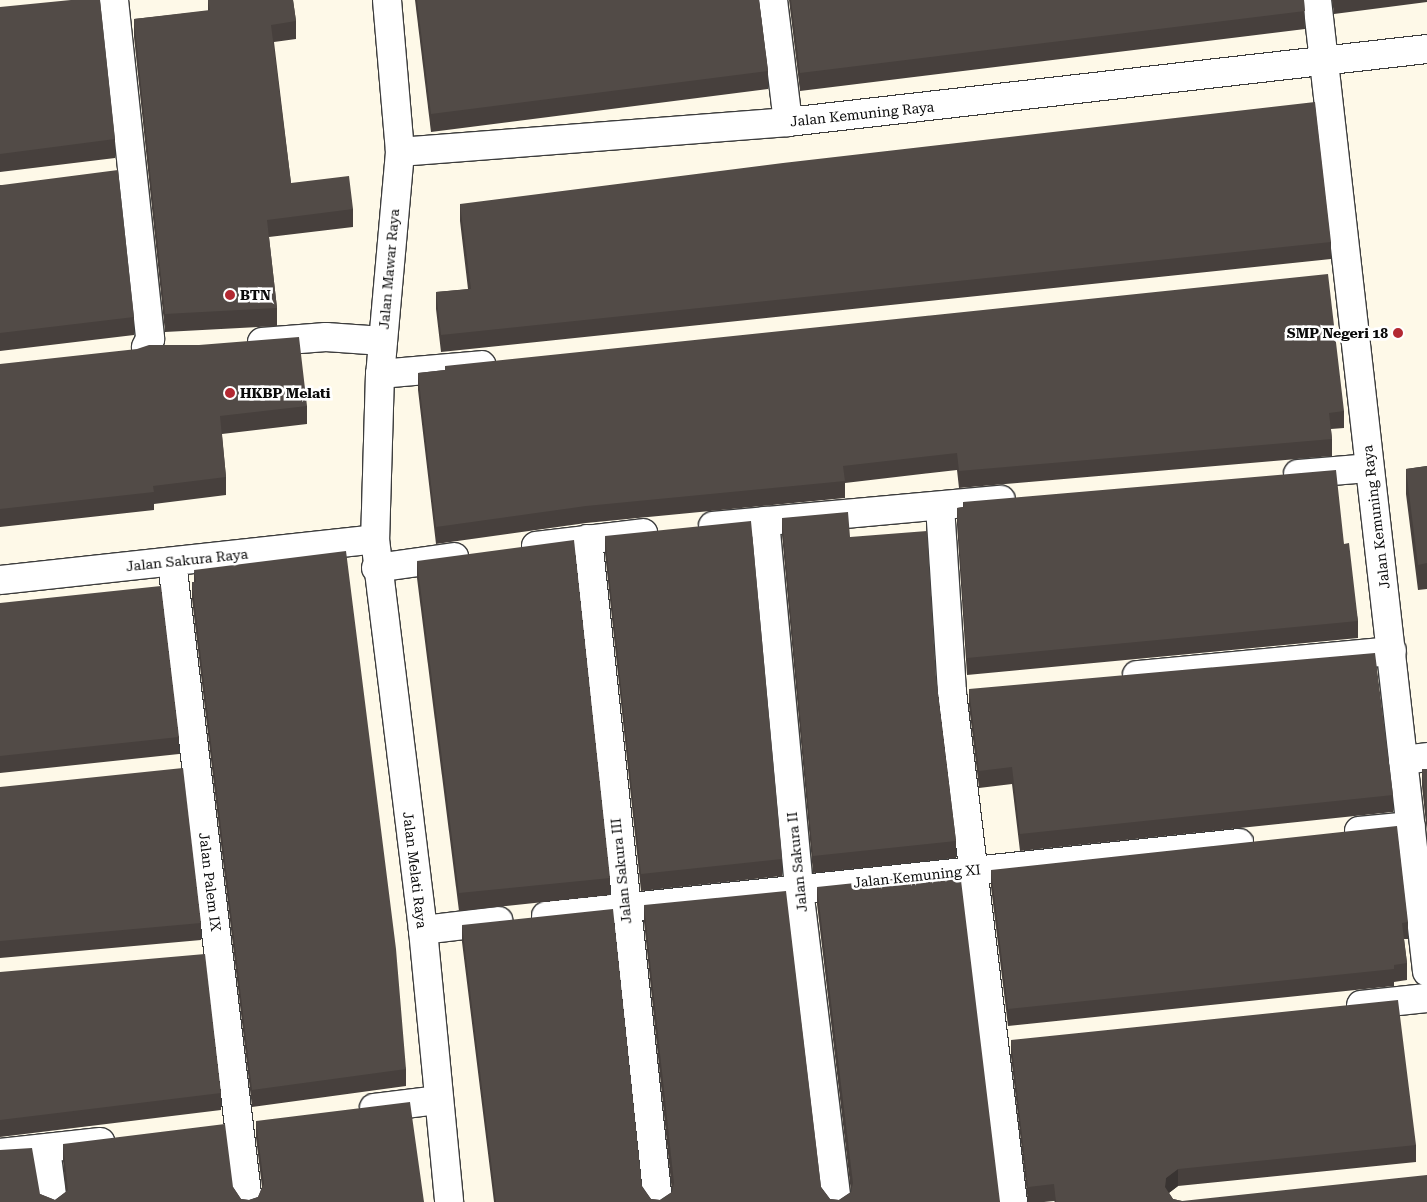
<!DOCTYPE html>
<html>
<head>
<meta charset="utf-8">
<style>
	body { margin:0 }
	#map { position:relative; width:1427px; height:1202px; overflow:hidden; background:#fef9e8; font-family:"Roboto Serif",serif }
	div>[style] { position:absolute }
	.roads { filter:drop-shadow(1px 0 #3d3d3d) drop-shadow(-1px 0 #3d3d3d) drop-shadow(0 1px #3d3d3d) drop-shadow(0 -1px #3d3d3d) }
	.minor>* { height:28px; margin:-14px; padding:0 14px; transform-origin:14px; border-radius:14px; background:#fff }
	.wall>* { inset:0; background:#47403d }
	.shaded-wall>* { inset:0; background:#393432 }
	.building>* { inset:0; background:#524b47 }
	.dots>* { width:14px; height:14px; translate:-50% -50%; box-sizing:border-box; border:2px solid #fff; border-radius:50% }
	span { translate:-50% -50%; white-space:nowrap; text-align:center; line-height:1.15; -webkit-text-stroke:5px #fff; paint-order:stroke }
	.street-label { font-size:14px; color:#0a0a0a }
	.poi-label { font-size:14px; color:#0a0a0a; font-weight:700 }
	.left { translate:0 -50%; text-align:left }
	.right { translate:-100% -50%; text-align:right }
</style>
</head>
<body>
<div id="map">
	<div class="roads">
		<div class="minor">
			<i style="left:114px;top:0;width:341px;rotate:83.9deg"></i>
			<i style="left:150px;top:339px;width:9px;rotate:117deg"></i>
			<i style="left:387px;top:0;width:153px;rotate:85.1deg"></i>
			<i style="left:400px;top:152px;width:223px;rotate:95.1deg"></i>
			<i style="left:380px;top:374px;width:165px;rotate:91.7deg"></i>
			<i style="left:375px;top:539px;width:394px;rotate:83deg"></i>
			<i style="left:423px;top:930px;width:273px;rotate:84.5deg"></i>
			<i style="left:773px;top:0;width:123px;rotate:83deg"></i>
			<i style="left:1317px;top:0;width:978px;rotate:83.54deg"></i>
			<i style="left:400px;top:152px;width:389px;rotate:-4.4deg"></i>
			<i style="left:788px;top:122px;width:643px;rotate:-6.52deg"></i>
			<i style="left:262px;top:342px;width:64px;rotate:-4.5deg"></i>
			<i style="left:326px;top:337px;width:57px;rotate:4deg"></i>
			<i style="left:380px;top:374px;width:102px;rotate:-5deg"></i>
			<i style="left:1298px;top:474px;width:71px;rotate:-4.8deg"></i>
			<i style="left:940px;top:506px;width:186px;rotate:86.3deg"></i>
			<i style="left:952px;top:692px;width:514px;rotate:83.18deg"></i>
			<i style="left:765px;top:521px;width:370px;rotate:84.7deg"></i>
			<i style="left:799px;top:889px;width:315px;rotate:83.1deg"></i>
			<i style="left:713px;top:526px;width:289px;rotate:-5.2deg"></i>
			<i style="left:588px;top:539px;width:667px;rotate:83.97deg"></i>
			<i style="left:536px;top:546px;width:108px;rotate:-6.9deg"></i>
			<i style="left:172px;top:562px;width:644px;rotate:83.23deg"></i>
			<i style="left:376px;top:568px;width:79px;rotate:-8deg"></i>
			<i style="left:0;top:580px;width:377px;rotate:-6.2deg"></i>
			<i style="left:1137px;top:675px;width:256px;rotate:-5.4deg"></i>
			<i style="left:1403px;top:760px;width:24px;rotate:-7deg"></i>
			<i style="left:1359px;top:831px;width:52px;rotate:-5.5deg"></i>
			<i style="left:546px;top:916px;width:697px;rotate:-6.01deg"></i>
			<i style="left:423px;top:930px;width:76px;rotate:-6.8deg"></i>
			<i style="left:1361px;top:1005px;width:66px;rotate:-6.1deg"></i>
			<i style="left:374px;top:1108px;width:64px;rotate:-7.1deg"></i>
			<i style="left:46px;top:1149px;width:53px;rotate:82.5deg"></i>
			<i style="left:0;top:1153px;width:101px;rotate:-6.3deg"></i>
		</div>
	</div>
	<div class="wall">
		<i style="clip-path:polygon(208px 0,293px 0,296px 21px,296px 39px,274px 42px,291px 183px,353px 209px,353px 227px,269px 237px,277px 308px,277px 326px,165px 332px,134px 37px,134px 19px,208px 11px)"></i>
		<i style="clip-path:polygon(415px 0,759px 0,768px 71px,768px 89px,431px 132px)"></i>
		<i style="clip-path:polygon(789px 0,1304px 0,1305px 29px,800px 91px)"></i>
		<i style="clip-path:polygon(1332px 0,1427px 0,1427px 2px,1334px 14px)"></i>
		<i style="clip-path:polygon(0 7px,115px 139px,115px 158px,0 172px)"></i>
		<i style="clip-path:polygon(0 185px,134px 317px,134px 335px,0 351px)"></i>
		<i style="clip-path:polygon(460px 204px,1331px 242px,1331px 259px,441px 352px,436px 309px,436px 292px,468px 289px,460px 221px)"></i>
		<i style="clip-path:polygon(0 364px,307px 406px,307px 424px,222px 434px,226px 477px,226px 495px,154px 504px,154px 510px,0 527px)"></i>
		<i style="clip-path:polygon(445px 366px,1344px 411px,1344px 428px,1331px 429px,1332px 439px,1332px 456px,959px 488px,957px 470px,845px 483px,845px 498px,586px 523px,436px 544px,418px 390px,418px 373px,445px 370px)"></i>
		<i style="clip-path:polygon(1427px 466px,1427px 589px,1418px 590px,1406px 494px,1406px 469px)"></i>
		<i style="clip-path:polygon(963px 502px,1344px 544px,1358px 621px,1358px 638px,967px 675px,957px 525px,957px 508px,963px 507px)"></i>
		<i style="clip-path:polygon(782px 518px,850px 537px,936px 677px,956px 841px,956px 858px,813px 873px,782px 535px)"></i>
		<i style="clip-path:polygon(605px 536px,782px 859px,782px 876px,641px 891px,605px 553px)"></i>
		<i style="clip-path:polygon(417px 561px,610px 878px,610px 895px,459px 911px,417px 578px)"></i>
		<i style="clip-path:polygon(194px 570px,406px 1069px,406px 1086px,252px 1107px,192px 599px,192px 582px,194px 582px)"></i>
		<i style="clip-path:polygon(0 603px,179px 737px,179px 754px,0 773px)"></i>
		<i style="clip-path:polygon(969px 689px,1393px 795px,1393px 812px,1020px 851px,1012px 784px,979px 788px,969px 706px)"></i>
		<i style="clip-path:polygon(1422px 769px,1427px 769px,1427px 833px,1422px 786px)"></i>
		<i style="clip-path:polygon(0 787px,201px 923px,201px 940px,0 958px)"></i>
		<i style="clip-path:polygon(991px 870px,1408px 922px,1408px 939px,1404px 939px,1407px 963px,1407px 980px,1394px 982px,1394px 986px,1008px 1026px,991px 887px)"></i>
		<i style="clip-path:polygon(817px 887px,1000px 1202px,494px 1202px,462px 942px,462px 925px,651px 1199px,660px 1200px,672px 1192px,644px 922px,644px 905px,821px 1187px,830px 1199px,839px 1200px,851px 1192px,817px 904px)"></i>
		<i style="clip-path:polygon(0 972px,221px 1093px,221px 1110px,0 1137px)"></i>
		<i style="clip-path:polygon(1011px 1040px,1416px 1145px,1416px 1162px,1178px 1186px,1169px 1193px,1173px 1199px,1182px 1201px,1427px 1202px,1055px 1202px,1054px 1201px,1044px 1202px,1028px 1202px,1011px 1057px)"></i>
		<i style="clip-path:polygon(256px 1121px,424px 1202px,0 1202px,40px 1194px,55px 1200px,66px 1192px,63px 1161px,63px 1144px,233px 1187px,241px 1199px,249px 1200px,258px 1197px,262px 1187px,256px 1138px)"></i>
	</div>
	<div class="shaded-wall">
		<i style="clip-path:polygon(1178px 1169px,1178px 1186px,1166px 1195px,1165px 1187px,1166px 1178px)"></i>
	</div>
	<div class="building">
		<i style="clip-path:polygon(71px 0,100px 0,115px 139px,0 154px,0 7px)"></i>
		<i style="clip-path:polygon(208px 0,293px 0,296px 21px,271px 25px,291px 183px,349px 176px,353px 209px,267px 220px,277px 308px,165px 314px,134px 19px,210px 10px)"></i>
		<i style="clip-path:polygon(417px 0,759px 0,768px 71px,431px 114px)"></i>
		<i style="clip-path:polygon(791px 0,1304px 0,1305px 11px,800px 73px)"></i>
		<i style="clip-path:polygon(1315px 102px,1331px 242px,441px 335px,436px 292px,471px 289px,460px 204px,783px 163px)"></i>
		<i style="clip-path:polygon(118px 170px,134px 317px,0 333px,0 185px,2px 185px)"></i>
		<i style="clip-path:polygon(1328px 274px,1344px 411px,1329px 413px,1332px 439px,959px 471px,957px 453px,843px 466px,845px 481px,586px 506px,436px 527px,418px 373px,445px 370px,445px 366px)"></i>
		<i style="clip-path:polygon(299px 337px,307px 406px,220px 416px,226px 477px,153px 486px,154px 492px,0 509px,0 364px,137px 349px,149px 345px,199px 345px)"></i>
		<i style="clip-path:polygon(1427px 466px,1427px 563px,1418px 565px,1406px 469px)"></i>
		<i style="clip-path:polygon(1336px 470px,1344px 544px,1349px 543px,1358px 621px,967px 658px,957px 508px,964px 507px,963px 502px)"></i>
		<i style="clip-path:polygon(848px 512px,850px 537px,927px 531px,936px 677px,956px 841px,813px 856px,782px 518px)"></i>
		<i style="clip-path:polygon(751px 521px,782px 859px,641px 874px,605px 536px)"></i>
		<i style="clip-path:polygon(574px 540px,610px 878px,459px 893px,417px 561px)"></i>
		<i style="clip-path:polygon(346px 551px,396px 949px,406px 1069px,252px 1090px,192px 582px,196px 582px,194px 570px)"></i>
		<i style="clip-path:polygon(161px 586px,179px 737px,0 756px,0 603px)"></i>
		<i style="clip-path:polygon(1375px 653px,1393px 795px,1020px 834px,1012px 767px,979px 771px,969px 689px)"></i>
		<i style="clip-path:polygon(183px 768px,201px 923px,0 941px,0 787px)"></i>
		<i style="clip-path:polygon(1422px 769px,1427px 769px,1427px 816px)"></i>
		<i style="clip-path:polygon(1397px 826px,1408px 922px,1402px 923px,1407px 963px,1394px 965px,1394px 969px,1008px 1009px,991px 870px)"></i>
		<i style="clip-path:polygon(960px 872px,1000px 1202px,496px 1202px,462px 925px,613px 909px,642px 1187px,651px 1199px,660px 1200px,672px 1192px,674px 1183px,644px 905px,786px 891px,821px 1187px,830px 1199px,839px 1200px,851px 1192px,853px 1183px,817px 887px)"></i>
		<i style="clip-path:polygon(205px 954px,221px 1093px,0 1120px,0 972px)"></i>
		<i style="clip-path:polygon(1398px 1000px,1416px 1145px,1178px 1169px,1166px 1178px,1165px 1187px,1173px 1199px,1182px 1201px,1427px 1175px,1427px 1202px,1056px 1202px,1054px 1184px,1028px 1187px,1011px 1040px)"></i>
		<i style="clip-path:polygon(410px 1102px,424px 1202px,0 1202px,0 1150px,32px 1148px,40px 1194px,55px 1200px,68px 1190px,63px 1144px,225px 1124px,233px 1187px,241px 1199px,249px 1200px,258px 1197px,264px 1184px,256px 1121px)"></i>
	</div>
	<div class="dots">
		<i style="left:230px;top:295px;background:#b32932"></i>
		<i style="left:1398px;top:333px;background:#b32932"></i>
		<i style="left:230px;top:393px;background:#b32932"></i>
	</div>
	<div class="street-label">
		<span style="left:862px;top:114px;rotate:-6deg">Jalan Kemuning Raya</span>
		<span style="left:389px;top:269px;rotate:-85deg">Jalan Mawar Raya</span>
		<span style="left:1376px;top:517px;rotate:-97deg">Jalan Kemuning Raya</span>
		<span style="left:187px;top:560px;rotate:-6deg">Jalan Sakura Raya</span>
		<span style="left:797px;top:862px;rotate:-96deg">Jalan Sakura II</span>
		<span style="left:415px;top:870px;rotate:83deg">Jalan Melati Raya</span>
		<span style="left:621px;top:871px;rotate:-96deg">Jalan Sakura III</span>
		<span style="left:917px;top:876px;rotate:-6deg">Jalan Kemuning XI</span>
		<span style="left:210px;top:882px;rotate:83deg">Jalan Palem IX</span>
	</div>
	<div class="poi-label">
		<span class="left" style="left:240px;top:295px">BTN</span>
		<span class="right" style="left:1388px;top:333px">SMP Negeri 18</span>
		<span class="left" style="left:240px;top:393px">HKBP Melati</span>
	</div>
</div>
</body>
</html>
